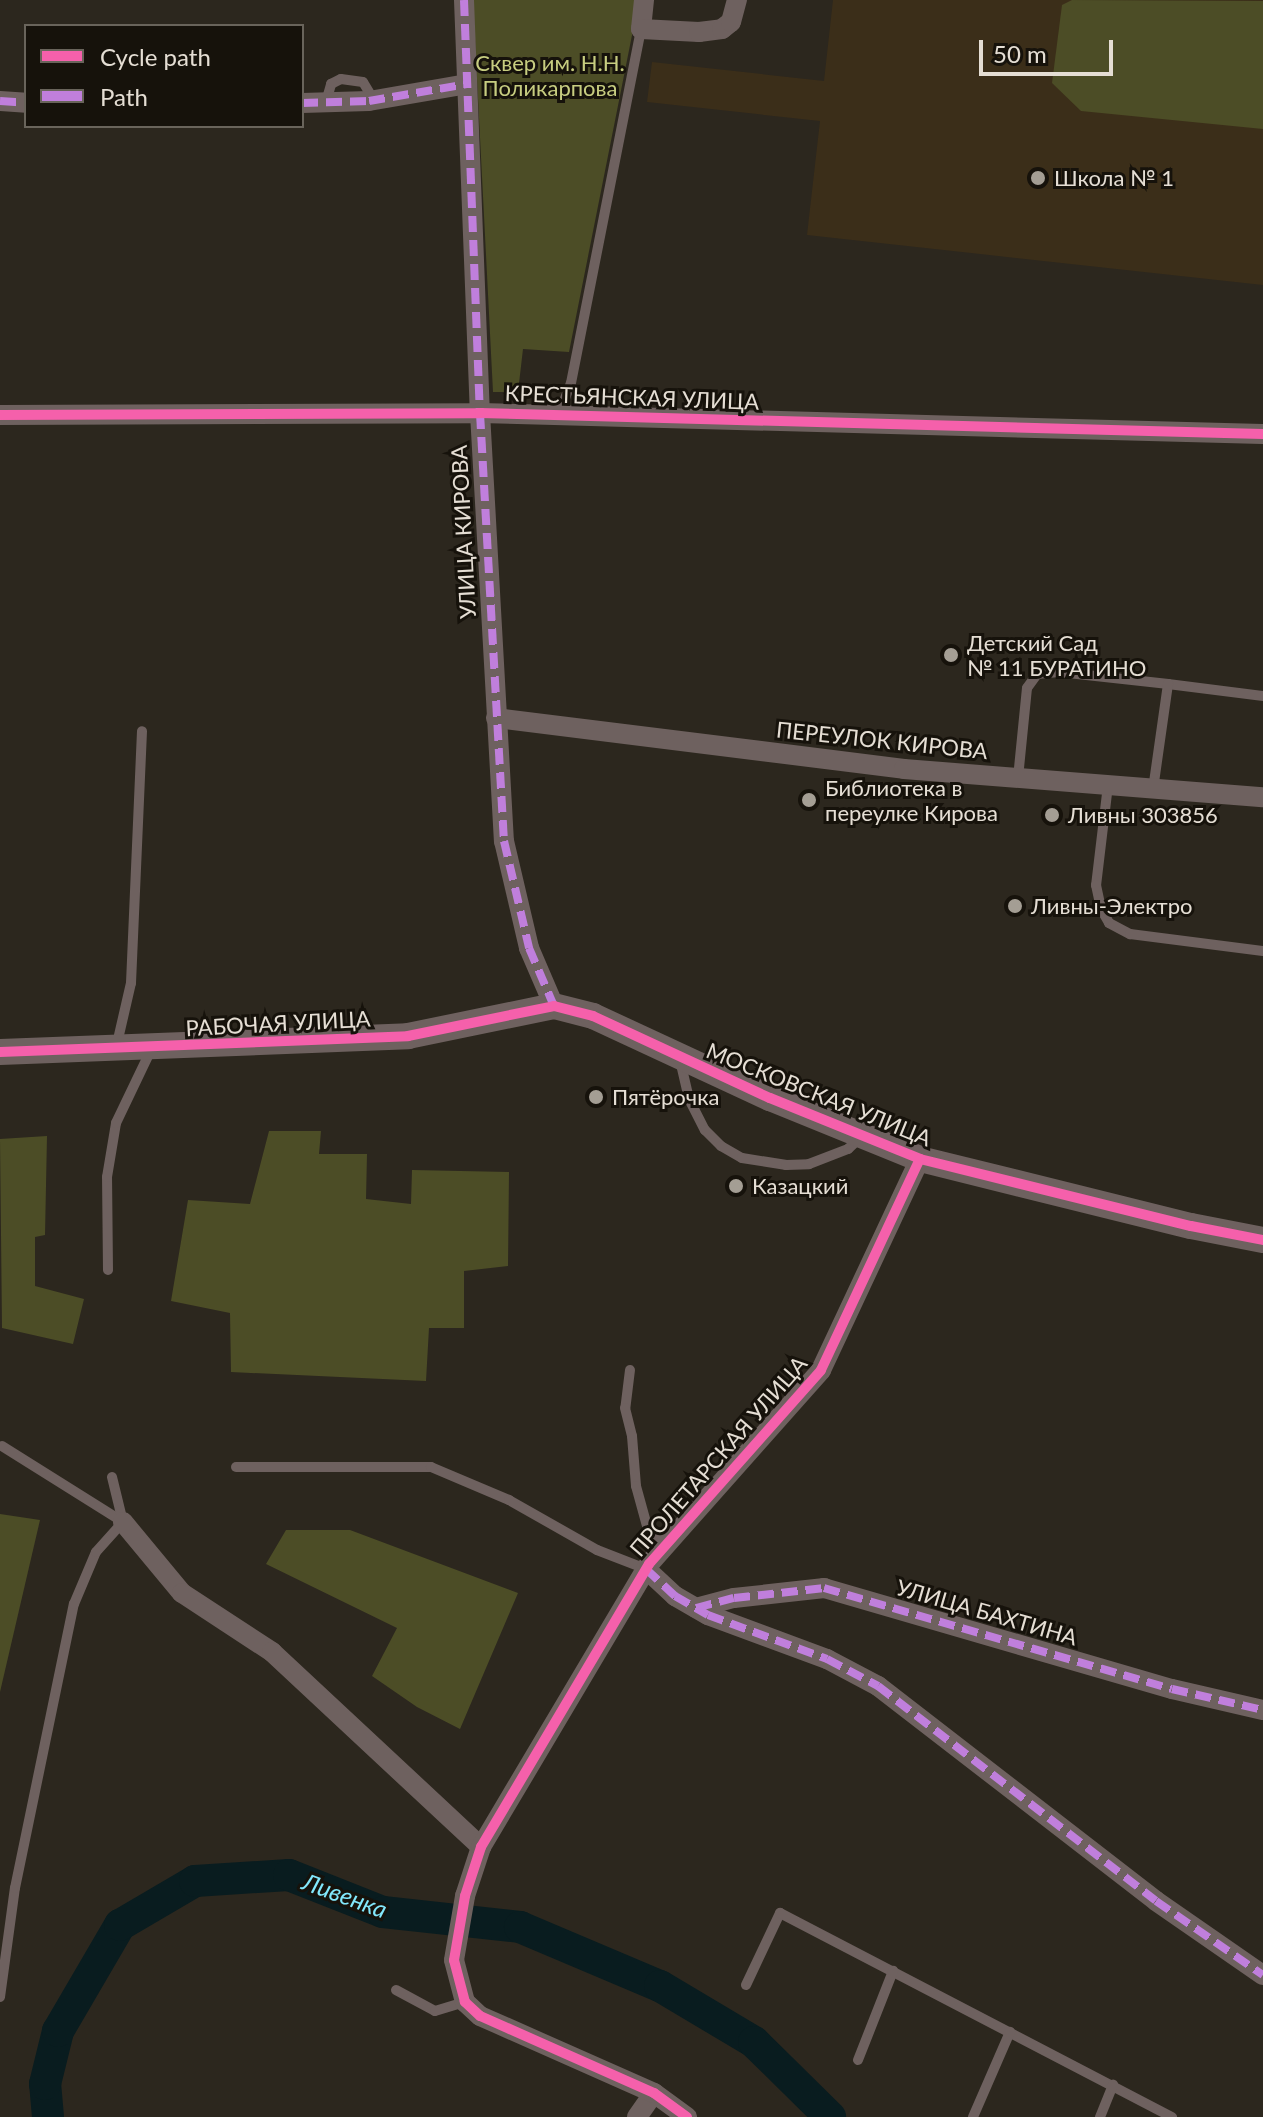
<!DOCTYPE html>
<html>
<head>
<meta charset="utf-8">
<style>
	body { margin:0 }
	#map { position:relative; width:1263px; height:2117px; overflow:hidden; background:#2c271e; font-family:Lato,sans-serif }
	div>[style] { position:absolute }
	.built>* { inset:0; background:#3b2e19 }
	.green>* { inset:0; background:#4c4d26 }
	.river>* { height:32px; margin:-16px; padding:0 16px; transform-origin:16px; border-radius:16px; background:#091c1f }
	.service>* { height:10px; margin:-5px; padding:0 5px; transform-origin:5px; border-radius:5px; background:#6e615f }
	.minor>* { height:20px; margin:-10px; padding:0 10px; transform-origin:10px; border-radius:10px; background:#6e615f }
	.tertiary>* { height:26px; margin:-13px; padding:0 13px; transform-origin:13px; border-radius:13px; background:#6e615f }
	.quiet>* { height:8px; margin-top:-4px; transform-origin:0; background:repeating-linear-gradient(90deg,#c07fdc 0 16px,transparent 0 24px) }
	.cycleway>* { height:10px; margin:-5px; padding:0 5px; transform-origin:5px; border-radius:5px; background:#f560ab }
	.dots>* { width:22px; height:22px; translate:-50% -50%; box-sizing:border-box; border:4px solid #16120b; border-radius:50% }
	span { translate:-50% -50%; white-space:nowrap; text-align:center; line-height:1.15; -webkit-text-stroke:6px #16120b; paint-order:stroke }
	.park-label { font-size:22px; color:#c7cd80 }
	.poi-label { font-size:22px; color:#e5ded4 }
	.left { translate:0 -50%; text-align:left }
	.street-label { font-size:22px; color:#e5ded4 }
	.water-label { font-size:24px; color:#82e8fc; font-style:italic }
	.legend { position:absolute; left:24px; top:24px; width:280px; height:104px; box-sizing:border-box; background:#16120b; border:2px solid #69645b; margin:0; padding:10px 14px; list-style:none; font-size:24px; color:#e5ded4 }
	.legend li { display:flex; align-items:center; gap:16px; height:40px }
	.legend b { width:40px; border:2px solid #69645b }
	.scale { position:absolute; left:979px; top:40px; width:134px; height:36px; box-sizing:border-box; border:4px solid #e5ded4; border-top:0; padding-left:10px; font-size:24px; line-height:28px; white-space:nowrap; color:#e5ded4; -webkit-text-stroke:6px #16120b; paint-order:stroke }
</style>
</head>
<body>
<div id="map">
	<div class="built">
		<i style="clip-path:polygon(833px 0,1263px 0,1263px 285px,807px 235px,820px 121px,647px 102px,652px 62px,824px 81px)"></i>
	</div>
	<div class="green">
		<i style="clip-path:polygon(473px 0,639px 0,569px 352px,523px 349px,518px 392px,493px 392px)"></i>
		<i style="clip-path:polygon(1072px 0,1263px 1px,1263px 129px,1081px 111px,1052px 83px,1062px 5px)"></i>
		<i style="clip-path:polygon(269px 1131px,321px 1131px,319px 1154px,367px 1154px,366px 1199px,411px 1204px,412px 1170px,509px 1172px,508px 1266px,464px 1271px,464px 1328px,429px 1328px,426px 1381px,231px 1372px,230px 1313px,171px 1301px,188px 1200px,250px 1204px)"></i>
		<i style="clip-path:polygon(47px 1136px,45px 1235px,35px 1237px,35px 1286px,84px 1299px,73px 1344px,2px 1328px,0 1139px)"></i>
		<i style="clip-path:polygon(0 1514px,40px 1520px,0 1692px)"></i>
		<i style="clip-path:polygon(286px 1530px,350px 1530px,518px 1593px,460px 1729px,417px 1707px,372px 1676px,397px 1628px,266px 1564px)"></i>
	</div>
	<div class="river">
		<i style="left:48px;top:2117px;width:33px;rotate:-95deg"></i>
		<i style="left:45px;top:2084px;width:55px;rotate:-76.2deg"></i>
		<i style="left:58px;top:2031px;width:123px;rotate:-59.7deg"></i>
		<i style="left:120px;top:1925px;width:87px;rotate:-30.4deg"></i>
		<i style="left:195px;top:1881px;width:94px;rotate:-3.7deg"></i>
		<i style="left:289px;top:1875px;width:101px;rotate:21.5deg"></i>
		<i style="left:383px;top:1912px;width:138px;rotate:6.2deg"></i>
		<i style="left:520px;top:1927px;width:152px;rotate:22.9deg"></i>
		<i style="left:660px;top:1986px;width:109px;rotate:30.8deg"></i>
		<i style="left:754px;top:2042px;width:107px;rotate:44.6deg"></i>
	</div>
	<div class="service">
		<i style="left:326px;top:102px;width:19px;rotate:-74deg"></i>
		<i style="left:331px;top:84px;width:11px;rotate:-27deg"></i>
		<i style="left:341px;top:79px;width:22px;rotate:8deg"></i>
		<i style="left:363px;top:82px;width:21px;rotate:59deg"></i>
		<i style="left:549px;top:411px;width:18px;rotate:-34deg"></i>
		<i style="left:564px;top:401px;width:19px;rotate:-69deg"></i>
		<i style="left:571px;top:383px;width:361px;rotate:-78.8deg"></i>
		<i style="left:1168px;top:684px;width:96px;rotate:7.2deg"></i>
		<i style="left:1018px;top:778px;width:90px;rotate:-84.3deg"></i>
		<i style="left:1027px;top:688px;width:17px;rotate:-54deg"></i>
		<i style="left:1037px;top:674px;width:22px;rotate:-5deg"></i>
		<i style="left:1059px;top:672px;width:110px;rotate:6.3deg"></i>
		<i style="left:1168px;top:684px;width:106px;rotate:98.1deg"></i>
		<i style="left:1108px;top:785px;width:101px;rotate:96.8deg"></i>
		<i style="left:1096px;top:885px;width:25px;rotate:78deg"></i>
		<i style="left:1101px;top:909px;width:16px;rotate:60deg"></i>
		<i style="left:1109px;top:923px;width:24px;rotate:28deg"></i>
		<i style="left:1130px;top:934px;width:134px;rotate:7.3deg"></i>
		<i style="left:116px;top:1048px;width:67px;rotate:-77deg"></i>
		<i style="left:131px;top:983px;width:252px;rotate:-87.5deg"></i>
		<i style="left:680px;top:1060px;width:40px;rotate:77deg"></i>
		<i style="left:689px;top:1099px;width:35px;rotate:63deg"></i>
		<i style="left:705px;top:1130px;width:23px;rotate:45deg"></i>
		<i style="left:721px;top:1146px;width:24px;rotate:30deg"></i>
		<i style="left:742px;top:1158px;width:45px;rotate:9deg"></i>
		<i style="left:786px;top:1165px;width:23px;rotate:-2deg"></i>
		<i style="left:809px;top:1164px;width:42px;rotate:-21deg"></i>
		<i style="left:848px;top:1149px;width:16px;rotate:-43deg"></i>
		<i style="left:108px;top:1270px;width:93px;rotate:-90.6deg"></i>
		<i style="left:107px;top:1177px;width:55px;rotate:-80.5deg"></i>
		<i style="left:116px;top:1123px;width:81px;rotate:-64.4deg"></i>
		<i style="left:630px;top:1370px;width:38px;rotate:97deg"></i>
		<i style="left:625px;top:1408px;width:29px;rotate:76deg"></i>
		<i style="left:632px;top:1436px;width:50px;rotate:85.4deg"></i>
		<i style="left:636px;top:1486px;width:41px;rotate:74.6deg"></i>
		<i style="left:647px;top:1526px;width:28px;rotate:49deg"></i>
		<i style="left:2px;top:1446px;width:143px;rotate:32.1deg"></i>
		<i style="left:236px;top:1467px;width:195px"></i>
		<i style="left:431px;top:1467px;width:85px;rotate:22.9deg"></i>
		<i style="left:509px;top:1500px;width:101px;rotate:29.6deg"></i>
		<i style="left:597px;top:1550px;width:53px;rotate:21.2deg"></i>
		<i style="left:112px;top:1477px;width:46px;rotate:76.3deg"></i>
		<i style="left:746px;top:1985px;width:80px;rotate:-64.7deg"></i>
		<i style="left:780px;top:1913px;width:442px;rotate:27.5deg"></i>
		<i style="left:396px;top:1990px;width:44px;rotate:28.3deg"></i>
		<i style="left:435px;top:2011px;width:31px;rotate:-17deg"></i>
		<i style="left:0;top:1997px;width:110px;rotate:-82.2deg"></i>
		<i style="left:15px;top:1888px;width:290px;rotate:-78.3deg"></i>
		<i style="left:74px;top:1604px;width:56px;rotate:-67.1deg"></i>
		<i style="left:96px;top:1552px;width:40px;rotate:-48deg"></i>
		<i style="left:858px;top:2060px;width:96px;rotate:-68.5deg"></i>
		<i style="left:973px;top:2117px;width:93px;rotate:-66.5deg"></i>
		<i style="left:1100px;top:2117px;width:35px;rotate:-68deg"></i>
	</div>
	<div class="minor">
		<i style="left:464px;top:0;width:413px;rotate:87.8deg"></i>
		<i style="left:480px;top:413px;width:429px;rotate:86.8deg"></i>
		<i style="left:504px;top:841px;width:110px;rotate:76.8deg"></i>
		<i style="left:529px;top:948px;width:63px;rotate:66.7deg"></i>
		<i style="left:644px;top:0;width:29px;rotate:96deg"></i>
		<i style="left:641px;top:29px;width:58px;rotate:3deg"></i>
		<i style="left:699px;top:32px;width:23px;rotate:-7deg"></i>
		<i style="left:722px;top:29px;width:11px;rotate:-38deg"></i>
		<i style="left:731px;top:22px;width:23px;rotate:-75deg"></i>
		<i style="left:0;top:101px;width:26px;rotate:4deg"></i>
		<i style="left:302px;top:103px;width:67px;rotate:-1.7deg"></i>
		<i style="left:369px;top:101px;width:99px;rotate:-9.8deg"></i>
		<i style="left:0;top:415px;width:480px;rotate:-0.2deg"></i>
		<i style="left:480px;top:413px;width:783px;rotate:1.54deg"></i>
		<i style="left:496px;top:718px;width:411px;rotate:7.1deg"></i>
		<i style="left:904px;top:769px;width:360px;rotate:4.5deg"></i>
		<i style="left:123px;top:1522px;width:92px;rotate:50.3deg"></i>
		<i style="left:182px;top:1593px;width:108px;rotate:33.2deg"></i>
		<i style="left:272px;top:1652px;width:286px;rotate:43deg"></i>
		<i style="left:646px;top:1569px;width:40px;rotate:43deg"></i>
		<i style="left:675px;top:1596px;width:38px;rotate:30deg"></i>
		<i style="left:708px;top:1615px;width:127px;rotate:20.3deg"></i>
		<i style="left:827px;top:1659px;width:58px;rotate:27.9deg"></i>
		<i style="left:878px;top:1686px;width:351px;rotate:37.7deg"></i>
		<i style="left:1156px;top:1901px;width:130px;rotate:34.7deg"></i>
		<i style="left:696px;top:1608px;width:39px;rotate:-15deg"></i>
		<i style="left:734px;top:1598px;width:91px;rotate:-6.3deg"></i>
		<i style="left:824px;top:1588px;width:362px;rotate:16.2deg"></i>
		<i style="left:1172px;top:1689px;width:93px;rotate:13deg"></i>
		<i style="left:637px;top:2117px;width:29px;rotate:-55deg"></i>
		<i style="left:687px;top:2117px;width:41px;rotate:-144deg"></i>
		<i style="left:654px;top:2093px;width:190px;rotate:-156.1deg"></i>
		<i style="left:480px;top:2016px;width:21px;rotate:-137deg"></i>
		<i style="left:465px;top:2002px;width:43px;rotate:-104.7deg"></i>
		<i style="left:454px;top:1960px;width:65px;rotate:-80.2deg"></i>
		<i style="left:465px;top:1896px;width:52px;rotate:-71.9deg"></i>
		<i style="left:481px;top:1847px;width:329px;rotate:-59.3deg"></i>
		<i style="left:649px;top:1564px;width:259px;rotate:-48.4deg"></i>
		<i style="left:821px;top:1370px;width:233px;rotate:-64.9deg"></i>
	</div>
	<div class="tertiary">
		<i style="left:0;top:1052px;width:408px;rotate:-2.2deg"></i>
		<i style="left:408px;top:1036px;width:149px;rotate:-11.6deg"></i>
		<i style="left:554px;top:1006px;width:40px;rotate:14.4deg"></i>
		<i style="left:593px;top:1016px;width:195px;rotate:24.9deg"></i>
		<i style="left:770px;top:1098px;width:162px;rotate:22.1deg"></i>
		<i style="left:920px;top:1159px;width:279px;rotate:13.9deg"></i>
		<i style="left:1191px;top:1226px;width:73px;rotate:11deg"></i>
	</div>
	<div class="quiet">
		<i style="left:464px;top:0;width:413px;rotate:87.8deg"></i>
		<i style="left:480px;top:413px;width:429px;rotate:86.8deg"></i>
		<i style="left:504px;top:841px;width:110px;rotate:76.8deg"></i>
		<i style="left:529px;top:948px;width:63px;rotate:66.7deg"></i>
		<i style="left:0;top:101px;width:26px;rotate:4deg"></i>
		<i style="left:302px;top:103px;width:67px;rotate:-1.7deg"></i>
		<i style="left:369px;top:101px;width:99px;rotate:-9.8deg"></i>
		<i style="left:646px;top:1569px;width:40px;rotate:43deg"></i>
		<i style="left:675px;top:1596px;width:38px;rotate:30deg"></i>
		<i style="left:708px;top:1615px;width:127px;rotate:20.3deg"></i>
		<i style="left:827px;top:1659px;width:58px;rotate:27.9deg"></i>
		<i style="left:878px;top:1686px;width:351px;rotate:37.7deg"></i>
		<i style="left:1156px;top:1901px;width:130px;rotate:34.7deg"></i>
		<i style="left:696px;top:1608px;width:39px;rotate:-15deg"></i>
		<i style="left:734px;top:1598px;width:91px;rotate:-6.3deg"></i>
		<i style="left:824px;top:1588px;width:362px;rotate:16.2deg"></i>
		<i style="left:1172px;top:1689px;width:93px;rotate:13deg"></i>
	</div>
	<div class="cycleway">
		<i style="left:0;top:415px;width:480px;rotate:-0.2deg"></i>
		<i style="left:480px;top:413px;width:783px;rotate:1.54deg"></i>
		<i style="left:0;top:1052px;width:408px;rotate:-2.2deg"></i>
		<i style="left:408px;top:1036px;width:149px;rotate:-11.6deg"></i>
		<i style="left:554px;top:1006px;width:40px;rotate:14.4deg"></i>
		<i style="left:593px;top:1016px;width:195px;rotate:24.9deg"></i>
		<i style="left:770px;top:1098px;width:162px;rotate:22.1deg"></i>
		<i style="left:920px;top:1159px;width:279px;rotate:13.9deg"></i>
		<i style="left:1191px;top:1226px;width:73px;rotate:11deg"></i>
		<i style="left:687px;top:2117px;width:41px;rotate:-144deg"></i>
		<i style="left:654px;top:2093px;width:190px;rotate:-156.1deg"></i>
		<i style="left:480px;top:2016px;width:21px;rotate:-137deg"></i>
		<i style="left:465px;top:2002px;width:43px;rotate:-104.7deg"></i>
		<i style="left:454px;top:1960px;width:65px;rotate:-80.2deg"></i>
		<i style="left:465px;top:1896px;width:52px;rotate:-71.9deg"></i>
		<i style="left:481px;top:1847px;width:329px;rotate:-59.3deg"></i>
		<i style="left:649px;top:1564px;width:259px;rotate:-48.4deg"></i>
		<i style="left:821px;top:1370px;width:233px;rotate:-64.9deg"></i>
	</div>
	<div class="dots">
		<i style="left:1038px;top:178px;background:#a49e94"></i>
		<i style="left:951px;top:655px;background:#a49e94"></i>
		<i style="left:809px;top:800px;background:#a49e94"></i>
		<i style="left:1052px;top:815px;background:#a49e94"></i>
		<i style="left:1015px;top:906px;background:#a49e94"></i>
		<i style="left:596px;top:1097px;background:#a49e94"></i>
		<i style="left:736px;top:1186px;background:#a49e94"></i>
	</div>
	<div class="park-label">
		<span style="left:550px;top:75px">Сквер им. Н.Н.<br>Поликарпова</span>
	</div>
	<div class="poi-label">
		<span class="left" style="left:1054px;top:178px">Школа № 1</span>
		<span class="left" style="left:967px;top:655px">Детский Сад<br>№ 11 БУРАТИНО</span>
		<span class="left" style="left:825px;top:800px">Библиотека в<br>переулке Кирова</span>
		<span class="left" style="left:1068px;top:815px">Ливны 303856</span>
		<span class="left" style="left:1031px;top:906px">Ливны-Электро</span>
		<span class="left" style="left:612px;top:1097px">Пятёрочка</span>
		<span class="left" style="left:752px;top:1186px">Казацкий</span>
	</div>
	<div class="street-label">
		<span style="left:632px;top:397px;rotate:2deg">КРЕСТЬЯНСКАЯ УЛИЦА</span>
		<span style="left:463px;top:532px;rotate:-93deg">УЛИЦА КИРОВА</span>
		<span style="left:882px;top:740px;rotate:6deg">ПЕРЕУЛОК КИРОВА</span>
		<span style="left:278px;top:1023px;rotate:-3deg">РАБОЧАЯ УЛИЦА</span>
		<span style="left:819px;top:1094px;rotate:22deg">МОСКОВСКАЯ УЛИЦА</span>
		<span style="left:718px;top:1456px;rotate:-49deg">ПРОЛЕТАРСКАЯ УЛИЦА</span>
		<span style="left:987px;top:1612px;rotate:16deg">УЛИЦА БАХТИНА</span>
	</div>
	<div class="water-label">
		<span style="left:345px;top:1895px;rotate:20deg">Ливенка</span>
	</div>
	<ul class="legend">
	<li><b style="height:10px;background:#f560ab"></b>Cycle path</li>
	<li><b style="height:10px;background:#c07fdc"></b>Path</li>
	</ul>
	<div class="scale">50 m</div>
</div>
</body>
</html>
